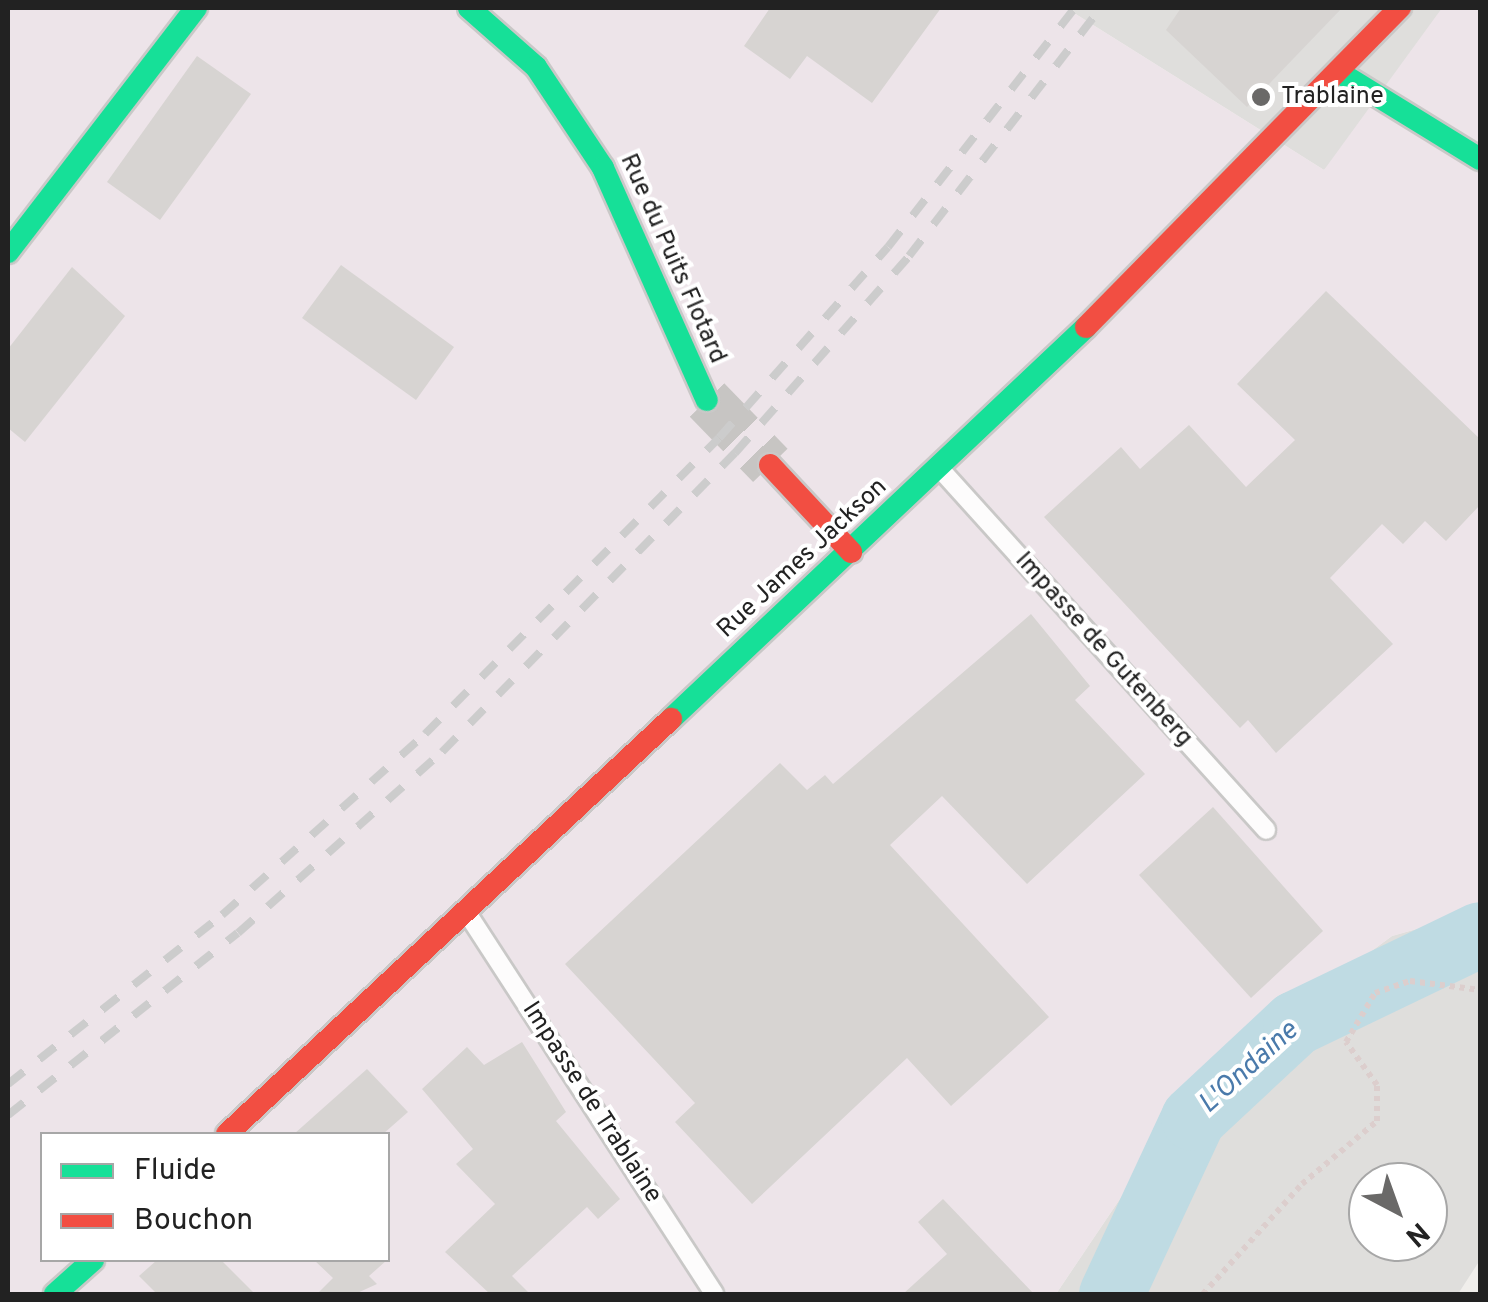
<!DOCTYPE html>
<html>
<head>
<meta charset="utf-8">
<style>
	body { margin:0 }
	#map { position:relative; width:1488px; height:1302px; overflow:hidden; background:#f0eeeb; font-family:Overpass,sans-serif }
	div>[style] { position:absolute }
	.residential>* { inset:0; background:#dfdedc }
	.industrial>* { inset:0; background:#ede4e9 }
	.river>* { height:65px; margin:-32.5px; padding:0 32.5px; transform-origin:32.5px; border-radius:32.5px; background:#bfdbe3 }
	.building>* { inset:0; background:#d7d4d2 }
	.secondary-tunnel>* { height:48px; margin-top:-24px; transform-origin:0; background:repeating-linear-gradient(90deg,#c7c5c3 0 48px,transparent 0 72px) }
	.path>* { height:6px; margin-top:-3px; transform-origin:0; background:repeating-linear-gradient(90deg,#dccecd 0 5px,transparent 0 10px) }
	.roads { filter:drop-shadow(2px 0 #c9c8c7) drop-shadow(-2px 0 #c9c8c7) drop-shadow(0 2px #c9c8c7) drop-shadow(0 -2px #c9c8c7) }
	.lane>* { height:18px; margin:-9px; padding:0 9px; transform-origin:9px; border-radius:9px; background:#fdfcfc }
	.fast>* { height:22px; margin:-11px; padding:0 11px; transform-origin:11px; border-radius:11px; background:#16e098 }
	.jam>* { height:22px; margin:-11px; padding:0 11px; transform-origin:11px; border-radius:11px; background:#f24e42 }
	.rail>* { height:8px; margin-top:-4px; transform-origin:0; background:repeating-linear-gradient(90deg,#ccc 0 20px,transparent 0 40px) }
	.dots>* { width:28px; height:28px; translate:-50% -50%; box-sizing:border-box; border:5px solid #fff; border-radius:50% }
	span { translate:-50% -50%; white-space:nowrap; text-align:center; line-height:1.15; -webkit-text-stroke:8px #fff; paint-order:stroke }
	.poi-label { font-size:25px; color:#222 }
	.left { translate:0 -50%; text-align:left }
	.street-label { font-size:25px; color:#222 }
	.water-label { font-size:28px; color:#4a7aab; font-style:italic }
	.frame { position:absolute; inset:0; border:10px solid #222; pointer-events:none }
	.legend { position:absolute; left:40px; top:1132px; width:350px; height:130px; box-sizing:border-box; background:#fff; border:2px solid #a7a7a7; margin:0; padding:12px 18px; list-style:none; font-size:30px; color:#222 }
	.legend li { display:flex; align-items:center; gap:20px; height:50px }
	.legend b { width:50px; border:2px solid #a7a7a7 }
	.north { position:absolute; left:1348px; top:1162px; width:100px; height:100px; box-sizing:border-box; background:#fff; border:2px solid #a7a7a7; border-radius:50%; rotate:139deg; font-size:28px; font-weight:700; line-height:40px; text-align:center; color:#222 }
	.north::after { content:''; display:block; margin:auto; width:35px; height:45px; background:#6a6968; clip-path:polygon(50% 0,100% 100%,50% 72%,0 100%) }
</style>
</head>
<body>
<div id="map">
	<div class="residential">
		<i style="clip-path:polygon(1066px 8px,1480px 8px,1324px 170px)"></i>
		<i style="clip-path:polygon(evenodd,1480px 911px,1480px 1260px,1458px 1294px,1056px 1294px,1204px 1074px,1392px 936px,1480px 911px,1368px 1182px,1428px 1182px,1428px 1242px,1368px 1242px,1368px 1182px)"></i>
	</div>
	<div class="industrial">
		<i style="clip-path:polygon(evenodd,8px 8px,1066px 8px,1324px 170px,1442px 8px,1480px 8px,1480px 911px,1392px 936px,1204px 1074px,1056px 1294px,8px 1294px,8px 8px,42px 1134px,388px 1134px,388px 1260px,42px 1260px,42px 1134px)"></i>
	</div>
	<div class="river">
		<i style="left:1111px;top:1294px;width:194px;rotate:-65deg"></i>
		<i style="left:1193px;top:1118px;width:139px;rotate:-43deg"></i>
		<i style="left:1295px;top:1023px;width:205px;rotate:-25.7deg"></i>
	</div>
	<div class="building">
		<i style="clip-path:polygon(770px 8px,941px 8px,872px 103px,807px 56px,790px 79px,744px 46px)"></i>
		<i style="clip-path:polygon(1181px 8px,1342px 8px,1247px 107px,1166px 30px)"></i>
		<i style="clip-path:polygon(197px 56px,251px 94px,160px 220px,107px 182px)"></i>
		<i style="clip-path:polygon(341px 265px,454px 347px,416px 400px,302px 318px)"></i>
		<i style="clip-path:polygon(72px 267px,125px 316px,25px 442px,8px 428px,8px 349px)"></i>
		<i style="clip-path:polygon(1326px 291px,1480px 439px,1480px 505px,1446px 541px,1425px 521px,1403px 544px,1382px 524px,1330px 578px,1393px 644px,1276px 753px,1248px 720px,1240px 728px,1044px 517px,1121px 447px,1140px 469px,1189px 425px,1246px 487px,1295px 440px,1237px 384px)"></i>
		<i style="clip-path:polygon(1031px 614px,1090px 686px,1075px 700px,1145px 774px,1027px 884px,942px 796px,890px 845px,1049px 1017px,951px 1106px,907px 1058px,752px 1204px,675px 1122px,695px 1103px,565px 964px,780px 763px,807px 790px,825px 775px,833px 784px)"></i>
		<i style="clip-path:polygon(1213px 807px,1323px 931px,1251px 998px,1139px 875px)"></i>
		<i style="clip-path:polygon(522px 1042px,566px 1112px,556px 1121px,620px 1199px,598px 1219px,587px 1207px,512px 1276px,530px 1294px,490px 1294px,445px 1252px,495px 1204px,456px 1164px,473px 1149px,422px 1089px,467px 1047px,484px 1065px)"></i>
		<i style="clip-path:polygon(367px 1069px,408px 1112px,383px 1134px,294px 1134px)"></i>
		<i style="clip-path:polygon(943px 1199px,1034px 1294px,903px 1294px,947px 1254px,918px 1222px)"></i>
		<i style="clip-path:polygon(157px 1260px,221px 1260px,255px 1294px,157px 1294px,139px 1276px)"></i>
		<i style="clip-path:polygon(314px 1260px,387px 1260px,369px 1276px,377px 1284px,355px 1294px,317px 1294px,333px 1278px)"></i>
	</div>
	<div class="secondary-tunnel">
		<i style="left:707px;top:400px;width:91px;rotate:45.9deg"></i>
	</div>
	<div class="path">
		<i style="left:1203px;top:1294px;width:148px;rotate:-48deg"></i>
		<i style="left:1302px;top:1184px;width:98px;rotate:-40deg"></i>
		<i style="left:1377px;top:1121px;width:36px;rotate:-90deg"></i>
		<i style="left:1377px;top:1085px;width:53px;rotate:-125.8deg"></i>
		<i style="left:1346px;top:1042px;width:57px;rotate:-59.4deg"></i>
		<i style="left:1375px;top:993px;width:37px;rotate:-19deg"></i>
		<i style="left:1410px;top:981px;width:71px;rotate:7.3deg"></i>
	</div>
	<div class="roads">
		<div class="lane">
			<i style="left:941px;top:470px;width:485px;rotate:47.9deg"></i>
			<i style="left:467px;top:913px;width:454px;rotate:57deg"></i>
		</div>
		<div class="fast">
			<i style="left:469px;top:8px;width:89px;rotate:41.4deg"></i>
			<i style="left:536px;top:67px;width:121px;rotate:56.4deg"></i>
			<i style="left:603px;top:168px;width:254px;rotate:65.9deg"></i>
			<i style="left:1340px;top:73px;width:164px;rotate:31.6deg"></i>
			<i style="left:8px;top:252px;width:308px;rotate:-52.4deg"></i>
			<i style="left:671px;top:719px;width:571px;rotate:-43.37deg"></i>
			<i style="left:55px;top:1294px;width:51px;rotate:-41.8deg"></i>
		</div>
		<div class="jam">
			<i style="left:1086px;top:327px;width:448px;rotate:-45.5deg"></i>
			<i style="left:770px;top:465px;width:119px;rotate:47deg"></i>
			<i style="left:227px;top:1134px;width:608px;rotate:-43.07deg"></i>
		</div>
	</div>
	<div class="rail">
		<i style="left:8px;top:1084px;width:273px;rotate:-38.3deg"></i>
		<i style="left:222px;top:915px;width:272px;rotate:-41.7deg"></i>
		<i style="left:425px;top:734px;width:417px;rotate:-45.2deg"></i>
		<i style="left:719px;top:438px;width:255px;rotate:-48.5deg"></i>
		<i style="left:888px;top:247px;width:303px;rotate:-52deg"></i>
		<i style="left:8px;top:1115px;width:293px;rotate:-38.4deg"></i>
		<i style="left:238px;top:933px;width:273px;rotate:-41.6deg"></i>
		<i style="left:442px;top:752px;width:419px;rotate:-45.6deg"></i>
		<i style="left:735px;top:453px;width:263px;rotate:-48.5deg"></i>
		<i style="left:909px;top:256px;width:314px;rotate:-52.3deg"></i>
	</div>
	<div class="dots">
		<i style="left:1261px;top:97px;background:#6a6968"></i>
	</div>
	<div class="poi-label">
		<span class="left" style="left:1281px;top:97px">Trablaine</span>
	</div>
	<div class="street-label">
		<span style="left:672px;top:259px;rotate:66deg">Rue du Puits Flotard</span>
		<span style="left:803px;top:559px;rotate:-43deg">Rue James Jackson</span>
		<span style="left:1103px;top:650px;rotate:48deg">Impasse de Gutenberg</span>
		<span style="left:591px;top:1103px;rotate:57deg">Impasse de Trablaine</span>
	</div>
	<div class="water-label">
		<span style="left:1249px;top:1068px;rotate:-42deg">L'Ondaine</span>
	</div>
	<div class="frame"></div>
	<ul class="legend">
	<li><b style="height:12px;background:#16e098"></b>Fluide</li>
	<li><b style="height:12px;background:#f24e42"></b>Bouchon</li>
	</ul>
	<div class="north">N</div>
</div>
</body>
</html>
